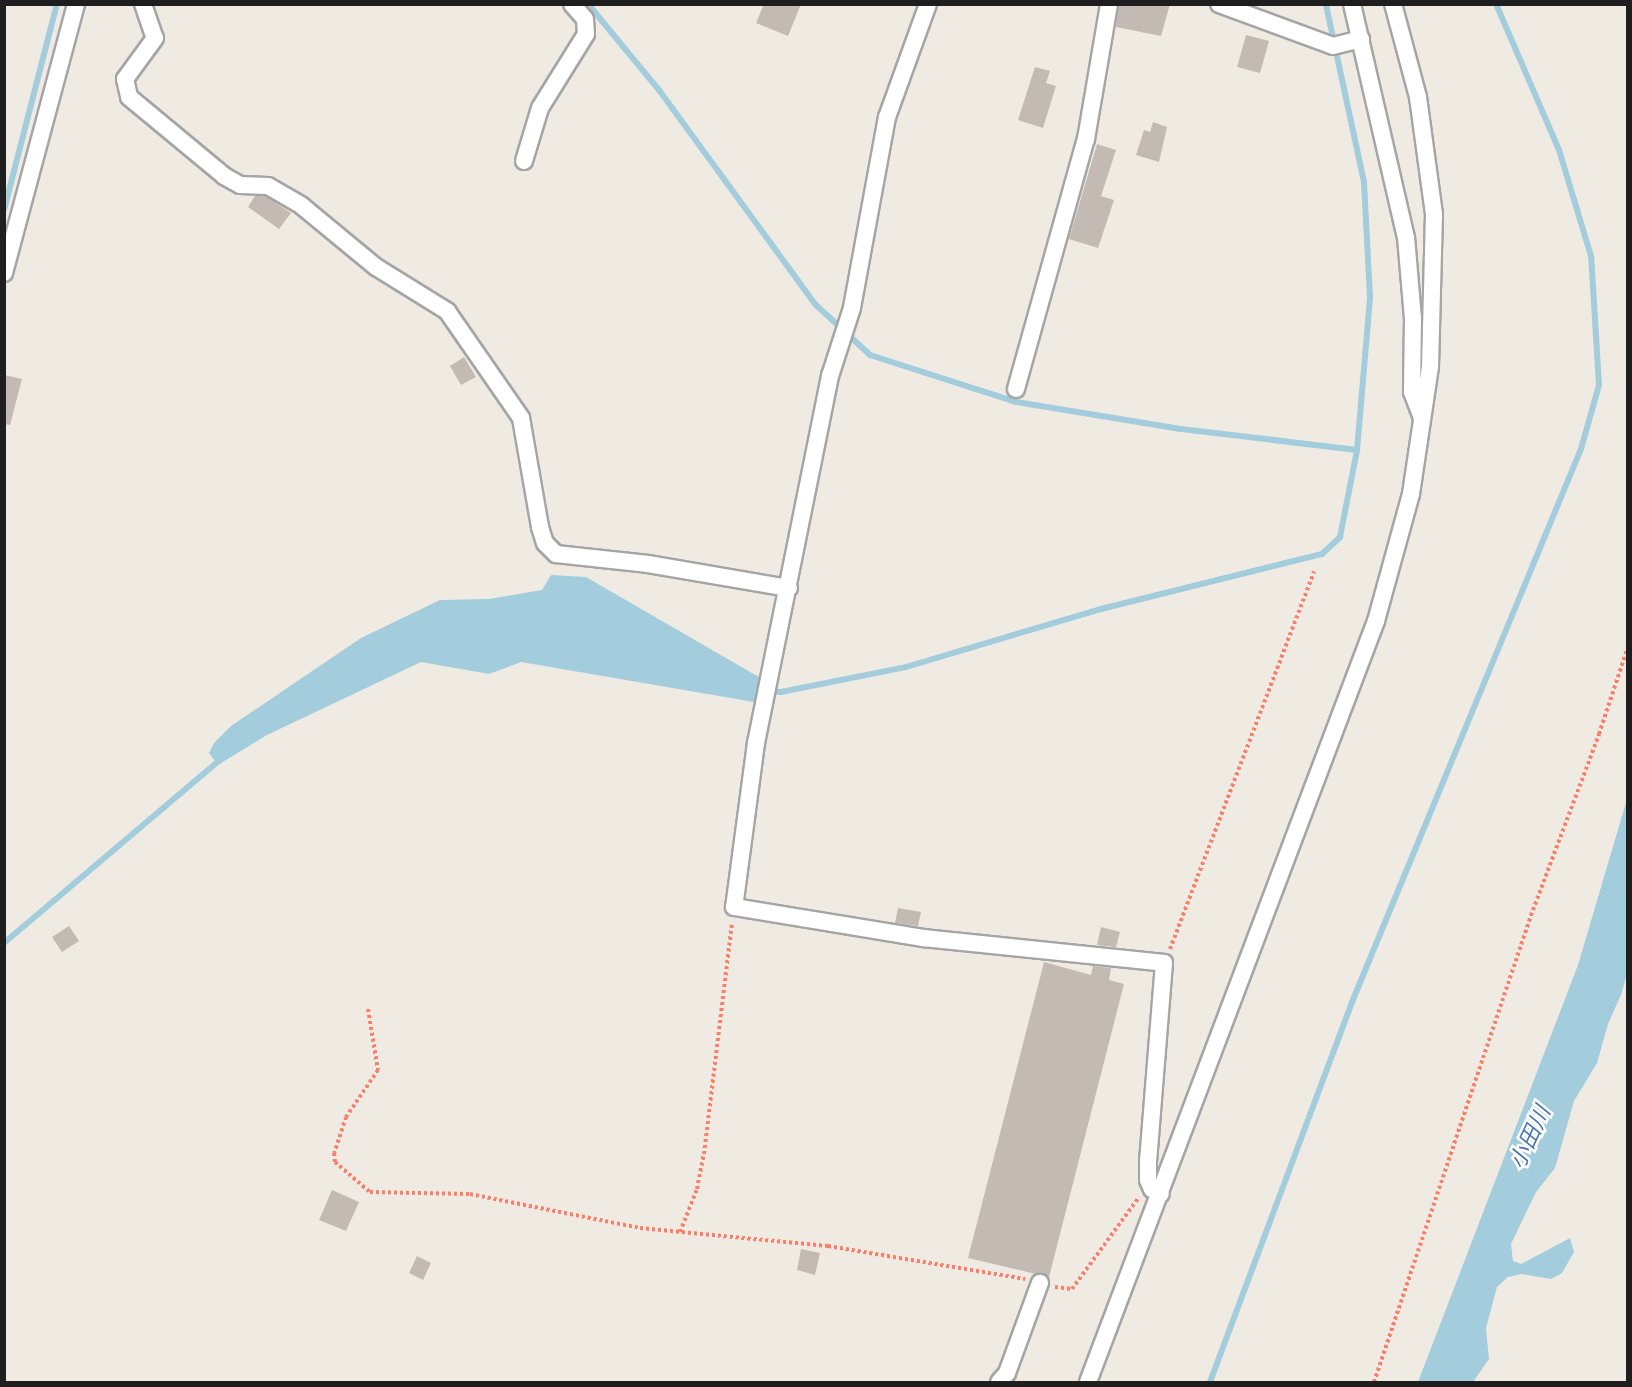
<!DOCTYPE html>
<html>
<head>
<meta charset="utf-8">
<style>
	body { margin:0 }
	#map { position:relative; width:1632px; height:1387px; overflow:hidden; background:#efebe3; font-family:"Open Sans","Noto Sans JP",sans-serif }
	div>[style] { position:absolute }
	.water>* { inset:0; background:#a3cddd }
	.stream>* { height:6px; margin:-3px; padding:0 3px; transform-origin:3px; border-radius:3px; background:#a3cddd }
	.building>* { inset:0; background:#c3bbb3 }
	.path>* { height:4px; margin-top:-2px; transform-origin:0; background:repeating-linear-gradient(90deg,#fa7e69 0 3px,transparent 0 6px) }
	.roads { filter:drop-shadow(2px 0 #a5a5a5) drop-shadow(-2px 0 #a5a5a5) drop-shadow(0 2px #a5a5a5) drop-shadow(0 -2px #a5a5a5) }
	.minor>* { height:16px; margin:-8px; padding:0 8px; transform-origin:8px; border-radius:8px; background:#fff }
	span { translate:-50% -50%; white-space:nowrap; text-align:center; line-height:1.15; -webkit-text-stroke:5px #fff; paint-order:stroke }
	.water-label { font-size:22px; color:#4a77ad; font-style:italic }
	.frame { position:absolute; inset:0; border:6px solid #1e1e1e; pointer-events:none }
</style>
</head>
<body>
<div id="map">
	<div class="water">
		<i style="clip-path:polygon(551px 575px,586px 577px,764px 680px,760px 695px,754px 702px,521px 662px,489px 674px,421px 662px,267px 735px,218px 765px,209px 753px,214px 743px,231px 726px,361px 638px,440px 600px,489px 599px,542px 590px)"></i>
		<i style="clip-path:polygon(1627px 799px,1628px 970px,1621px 995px,1608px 1024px,1597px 1063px,1574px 1101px,1555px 1168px,1536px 1192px,1511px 1244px,1513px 1261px,1521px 1264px,1570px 1238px,1574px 1252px,1562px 1273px,1551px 1279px,1521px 1274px,1508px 1277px,1497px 1287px,1486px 1328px,1489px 1359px,1473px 1382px,1418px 1382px,1578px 965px)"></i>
	</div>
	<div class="stream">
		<i style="left:588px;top:4px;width:112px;rotate:50.5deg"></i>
		<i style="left:659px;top:90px;width:266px;rotate:53.9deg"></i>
		<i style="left:816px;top:305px;width:74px;rotate:42.8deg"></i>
		<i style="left:870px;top:355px;width:153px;rotate:17.8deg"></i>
		<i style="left:1016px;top:402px;width:167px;rotate:9.3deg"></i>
		<i style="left:1181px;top:429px;width:177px;rotate:6.8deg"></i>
		<i style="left:4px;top:210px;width:213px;rotate:-75.6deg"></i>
		<i style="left:767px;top:691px;width:14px;rotate:4deg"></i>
		<i style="left:781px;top:692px;width:127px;rotate:-11.3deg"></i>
		<i style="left:906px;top:667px;width:203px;rotate:-16.6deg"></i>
		<i style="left:1101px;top:609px;width:228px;rotate:-14deg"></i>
		<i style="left:1322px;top:554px;width:25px;rotate:-43deg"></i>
		<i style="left:1340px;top:537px;width:89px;rotate:-78.9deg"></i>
		<i style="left:1357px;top:450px;width:154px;rotate:-85.1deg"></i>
		<i style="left:1370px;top:297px;width:115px;rotate:-93deg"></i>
		<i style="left:1364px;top:182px;width:182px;rotate:-102.1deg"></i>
		<i style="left:4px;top:943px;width:285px;rotate:-40.3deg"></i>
		<i style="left:1210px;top:1382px;width:406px;rotate:-69.5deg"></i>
		<i style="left:1352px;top:1002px;width:599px;rotate:-67.51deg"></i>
		<i style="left:1581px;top:449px;width:66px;rotate:-74.3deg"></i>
		<i style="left:1599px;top:385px;width:129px;rotate:-93.5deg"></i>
		<i style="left:1591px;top:256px;width:111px;rotate:-106.8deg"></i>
		<i style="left:1559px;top:150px;width:159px;rotate:-113.3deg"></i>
	</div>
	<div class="building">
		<i style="clip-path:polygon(764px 4px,801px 4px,788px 36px,756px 23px)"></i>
		<i style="clip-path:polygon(1119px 4px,1170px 4px,1161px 36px,1116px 27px)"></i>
		<i style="clip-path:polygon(1246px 35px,1269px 41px,1260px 73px,1237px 67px)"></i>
		<i style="clip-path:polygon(1035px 67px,1050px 71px,1046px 83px,1056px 86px,1043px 128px,1018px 120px)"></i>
		<i style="clip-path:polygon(1153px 122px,1167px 127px,1159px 162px,1136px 155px,1144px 130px,1150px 132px)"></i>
		<i style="clip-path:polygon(1097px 144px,1116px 150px,1101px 196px,1114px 200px,1098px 248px,1069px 239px)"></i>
		<i style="clip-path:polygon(255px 196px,265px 196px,291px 213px,279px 229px,248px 207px)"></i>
		<i style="clip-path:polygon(464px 357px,476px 377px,461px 385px,450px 366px)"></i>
		<i style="clip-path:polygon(4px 375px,22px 379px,10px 425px,4px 424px)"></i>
		<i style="clip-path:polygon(898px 908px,921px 912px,918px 926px,895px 923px)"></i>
		<i style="clip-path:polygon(69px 926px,79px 941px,62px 952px,52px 937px)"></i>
		<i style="clip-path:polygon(1101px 927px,1120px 932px,1116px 947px,1097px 945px)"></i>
		<i style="clip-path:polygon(1044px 962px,1091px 975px,1093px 966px,1111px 968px,1109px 980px,1124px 984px,1049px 1277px,968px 1258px)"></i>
		<i style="clip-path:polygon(332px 1190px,359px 1202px,346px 1231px,319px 1220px)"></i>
		<i style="clip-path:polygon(801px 1249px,820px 1253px,815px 1275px,797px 1270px)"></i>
		<i style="clip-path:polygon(417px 1256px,431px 1263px,423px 1280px,409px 1273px)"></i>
	</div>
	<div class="path">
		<i style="left:1170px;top:949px;width:404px;rotate:-69.1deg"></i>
		<i style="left:368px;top:1009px;width:62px;rotate:80.7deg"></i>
		<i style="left:378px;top:1070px;width:57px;rotate:124.2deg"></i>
		<i style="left:346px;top:1117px;width:38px;rotate:108deg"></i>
		<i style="left:334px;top:1153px;width:9px;rotate:84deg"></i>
		<i style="left:335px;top:1162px;width:46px;rotate:40.6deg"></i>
		<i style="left:370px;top:1192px;width:100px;rotate:1.1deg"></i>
		<i style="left:470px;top:1194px;width:173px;rotate:11.3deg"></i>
		<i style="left:640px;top:1228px;width:189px;rotate:5.5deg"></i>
		<i style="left:828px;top:1246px;width:200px;rotate:9.5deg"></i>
		<i style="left:680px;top:1232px;width:46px;rotate:-68.4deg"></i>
		<i style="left:697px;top:1189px;width:36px;rotate:-79deg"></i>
		<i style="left:704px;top:1154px;width:233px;rotate:-83.1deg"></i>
		<i style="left:1055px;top:1287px;width:17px;rotate:7deg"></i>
		<i style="left:1072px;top:1289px;width:114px;rotate:-53.9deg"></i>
		<i style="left:1374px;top:1382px;width:498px;rotate:-71.4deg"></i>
		<i style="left:1533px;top:910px;width:188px;rotate:-69.4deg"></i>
		<i style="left:1599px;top:734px;width:92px;rotate:-71.6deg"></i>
	</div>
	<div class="roads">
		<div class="minor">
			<i style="left:143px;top:4px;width:36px;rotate:71deg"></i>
			<i style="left:155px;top:38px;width:51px;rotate:126.2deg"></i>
			<i style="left:125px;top:79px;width:18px;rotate:77deg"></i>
			<i style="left:129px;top:97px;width:124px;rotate:39.7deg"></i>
			<i style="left:224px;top:176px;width:18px;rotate:29deg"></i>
			<i style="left:240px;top:185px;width:28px;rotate:2deg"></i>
			<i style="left:268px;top:186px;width:39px;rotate:30deg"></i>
			<i style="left:302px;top:206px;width:96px;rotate:39.5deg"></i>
			<i style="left:376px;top:267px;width:84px;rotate:31.8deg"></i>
			<i style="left:447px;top:311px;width:130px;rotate:55.3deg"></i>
			<i style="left:521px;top:418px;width:111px;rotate:80.1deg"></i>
			<i style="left:540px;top:527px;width:17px;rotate:73deg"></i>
			<i style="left:545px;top:543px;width:16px;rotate:45deg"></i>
			<i style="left:556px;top:554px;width:93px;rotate:6.2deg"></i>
			<i style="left:648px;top:564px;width:143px;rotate:9.7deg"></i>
			<i style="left:928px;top:4px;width:120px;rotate:109.9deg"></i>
			<i style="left:887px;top:117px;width:194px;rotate:100.4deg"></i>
			<i style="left:852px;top:308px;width:71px;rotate:107.9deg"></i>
			<i style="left:830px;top:376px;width:374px;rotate:101.4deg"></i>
			<i style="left:756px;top:743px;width:165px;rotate:97.6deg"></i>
			<i style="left:734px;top:907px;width:193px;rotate:9.3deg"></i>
			<i style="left:924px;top:938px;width:241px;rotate:5.9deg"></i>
			<i style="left:1164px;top:963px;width:198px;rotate:94.6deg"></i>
			<i style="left:1148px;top:1160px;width:20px;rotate:90deg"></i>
			<i style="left:1148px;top:1180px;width:10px;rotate:66deg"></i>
			<i style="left:1152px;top:1189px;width:10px;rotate:29deg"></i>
			<i style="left:1219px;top:4px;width:121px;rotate:20.2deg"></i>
			<i style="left:1333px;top:46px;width:29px;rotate:-14deg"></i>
			<i style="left:1352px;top:4px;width:239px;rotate:77deg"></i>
			<i style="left:1406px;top:237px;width:81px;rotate:85.1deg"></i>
			<i style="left:1413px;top:318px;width:74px;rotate:90.8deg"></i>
			<i style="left:1412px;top:392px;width:28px;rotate:69deg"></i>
			<i style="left:524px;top:161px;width:55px;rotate:-73.2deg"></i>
			<i style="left:540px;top:108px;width:87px;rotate:-58.1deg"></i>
			<i style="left:586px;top:34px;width:15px;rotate:-94deg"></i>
			<i style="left:585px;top:19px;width:20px;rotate:-131deg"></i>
			<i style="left:4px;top:273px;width:278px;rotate:-75deg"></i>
			<i style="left:1016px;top:389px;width:260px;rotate:-74.4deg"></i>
			<i style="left:1086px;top:139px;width:137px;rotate:-80.3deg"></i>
			<i style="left:999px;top:1382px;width:12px;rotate:-48deg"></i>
			<i style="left:1007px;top:1373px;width:96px;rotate:-69.9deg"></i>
			<i style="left:1088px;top:1382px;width:814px;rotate:-69.27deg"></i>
			<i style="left:1376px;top:621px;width:132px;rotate:-74.6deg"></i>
			<i style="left:1411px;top:494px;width:128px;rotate:-81.5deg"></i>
			<i style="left:1430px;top:367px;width:153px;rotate:-88.5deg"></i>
			<i style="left:1434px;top:214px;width:118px;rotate:-97.8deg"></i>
			<i style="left:1418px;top:97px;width:96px;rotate:-105deg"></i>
		</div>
	</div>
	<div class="water-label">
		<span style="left:1529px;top:1137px;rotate:-65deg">小田川</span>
	</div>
	<div class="frame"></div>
</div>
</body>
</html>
